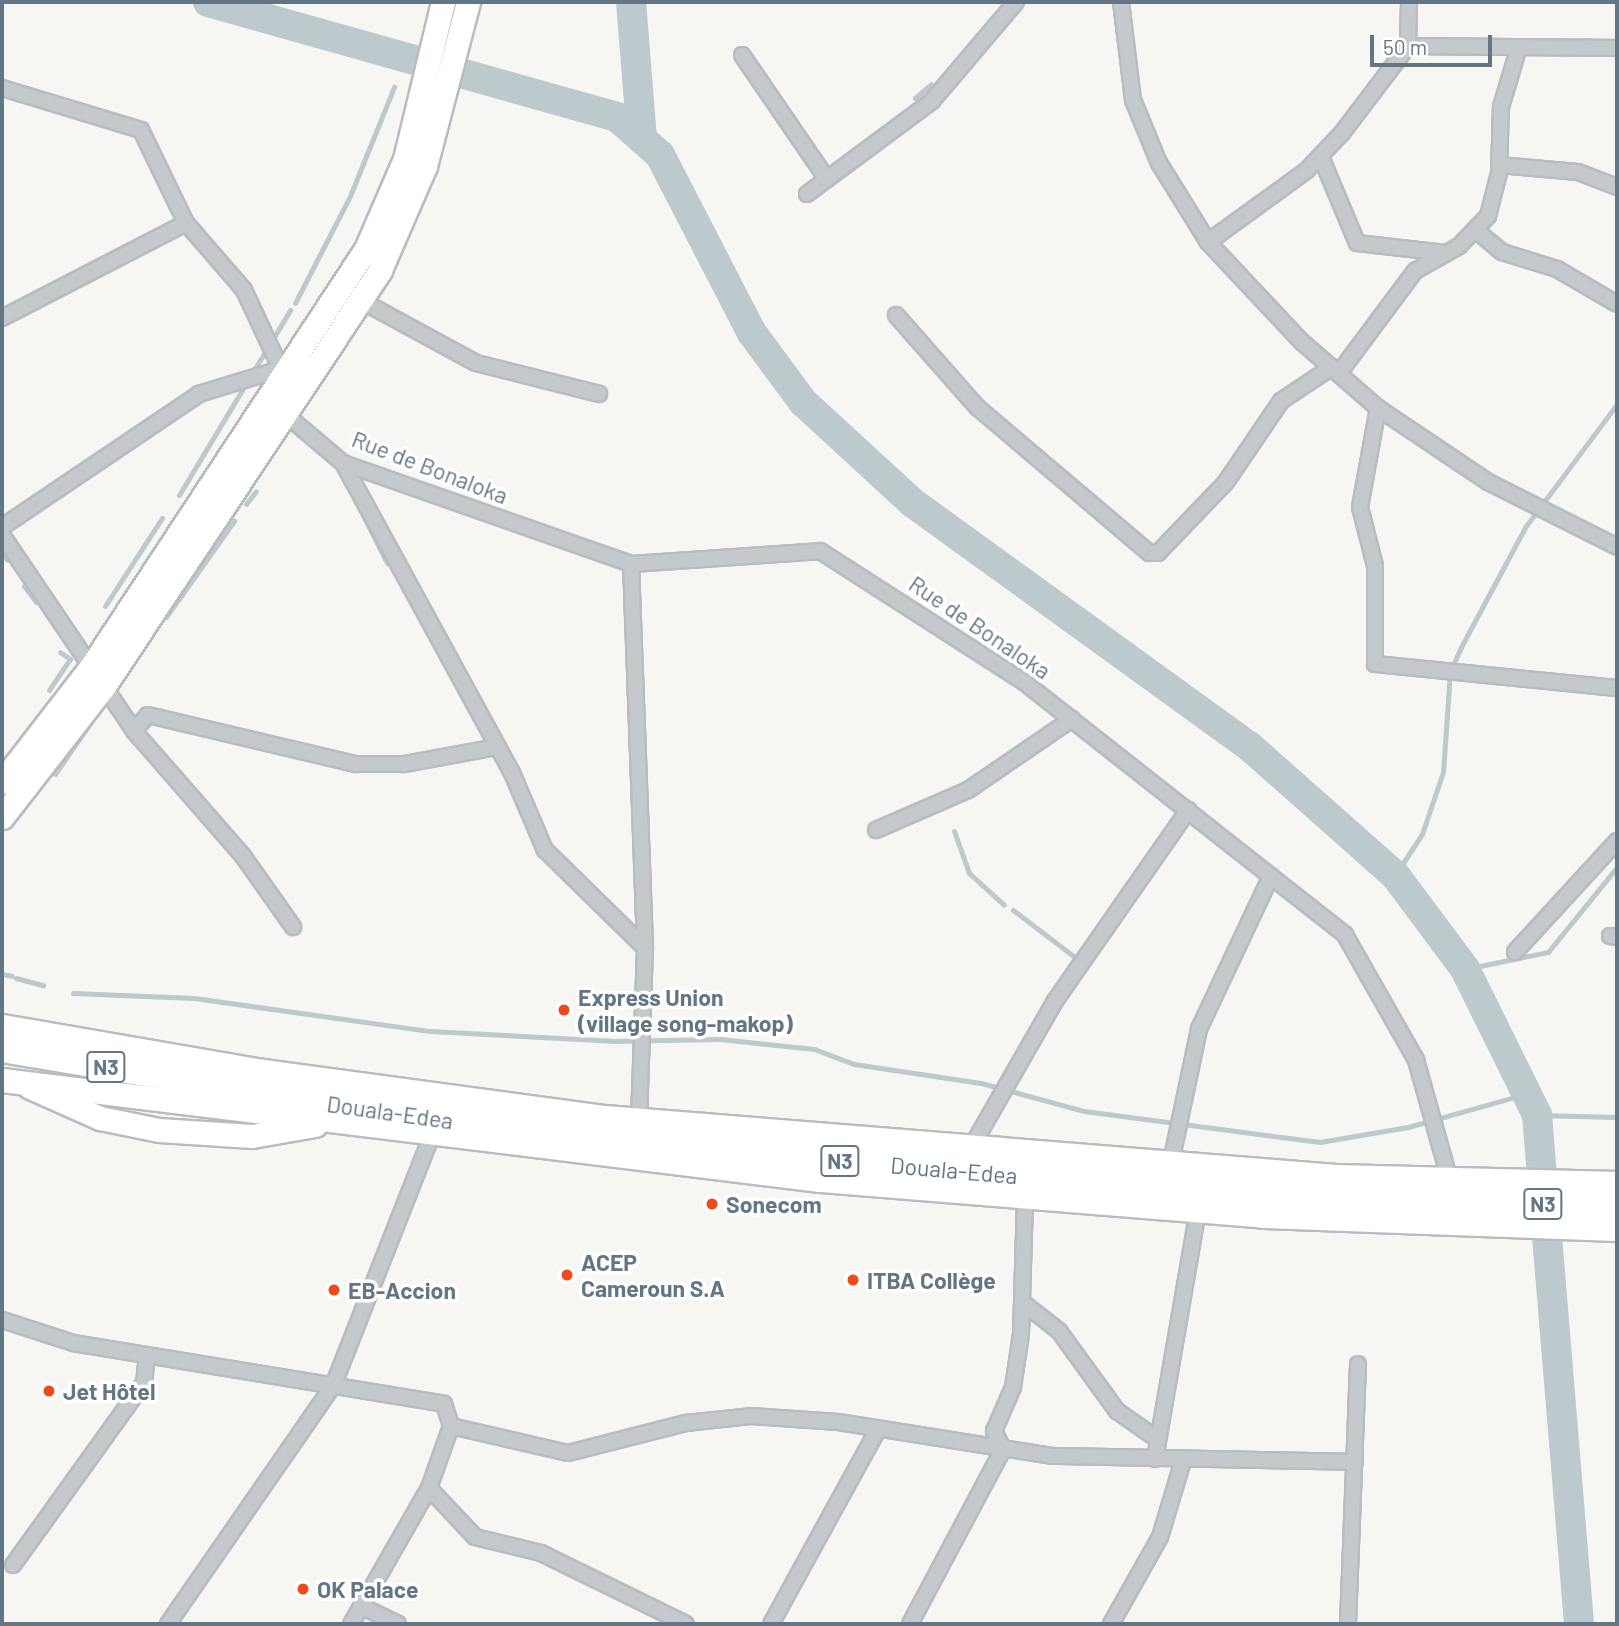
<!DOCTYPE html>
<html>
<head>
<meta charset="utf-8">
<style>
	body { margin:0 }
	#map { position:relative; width:1619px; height:1626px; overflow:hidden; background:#f6f6f2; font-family:Barlow,sans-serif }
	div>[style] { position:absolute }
	.stream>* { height:5px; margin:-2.5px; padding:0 2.5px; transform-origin:2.5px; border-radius:2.5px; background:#bcc9cd }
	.river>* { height:30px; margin:-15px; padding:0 15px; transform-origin:15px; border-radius:15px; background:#bcc9cd }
	.roads { filter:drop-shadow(2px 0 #b8bcc0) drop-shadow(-2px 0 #b8bcc0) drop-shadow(0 2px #b8bcc0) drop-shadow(0 -2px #b8bcc0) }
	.street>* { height:14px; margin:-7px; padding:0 7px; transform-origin:7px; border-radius:7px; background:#c5c9cc }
	.primary>* { height:23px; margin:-11.5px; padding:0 11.5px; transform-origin:11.5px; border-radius:11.5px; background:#fff }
	.highway>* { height:28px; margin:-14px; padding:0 14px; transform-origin:14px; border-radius:14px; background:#fff }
	.dots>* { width:19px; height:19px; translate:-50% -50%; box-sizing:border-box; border:4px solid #fff; border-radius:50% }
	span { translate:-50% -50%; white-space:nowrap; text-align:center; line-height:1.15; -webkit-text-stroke:7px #fff; paint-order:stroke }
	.shield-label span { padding:2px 5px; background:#fff; border:2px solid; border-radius:5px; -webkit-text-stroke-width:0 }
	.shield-label { font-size:21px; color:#637685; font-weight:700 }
	.street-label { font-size:23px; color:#637685 }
	.poi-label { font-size:23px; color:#637685; font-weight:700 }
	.left { translate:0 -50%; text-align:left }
	.frame { position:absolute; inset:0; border:4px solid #637685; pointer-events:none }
	.scale { position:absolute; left:1370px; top:35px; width:122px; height:32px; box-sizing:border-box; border:4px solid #637685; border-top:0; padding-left:9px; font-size:21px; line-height:24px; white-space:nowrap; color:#637685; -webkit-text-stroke:5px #fff; paint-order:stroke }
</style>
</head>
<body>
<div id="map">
	<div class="stream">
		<i style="left:915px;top:98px;width:21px;rotate:-41deg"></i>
		<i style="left:350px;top:196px;width:118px;rotate:-68deg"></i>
		<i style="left:295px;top:303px;width:118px;rotate:-62.8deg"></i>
		<i style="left:179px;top:495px;width:216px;rotate:-59deg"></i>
		<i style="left:354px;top:497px;width:74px;rotate:63.4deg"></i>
		<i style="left:246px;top:504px;width:16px;rotate:-52deg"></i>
		<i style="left:2px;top:552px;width:9px;rotate:58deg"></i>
		<i style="left:24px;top:586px;width:20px;rotate:53deg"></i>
		<i style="left:105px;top:606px;width:105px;rotate:-57.1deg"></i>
		<i style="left:166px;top:617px;width:118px;rotate:-54.7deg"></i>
		<i style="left:49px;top:690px;width:37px;rotate:-56deg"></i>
		<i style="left:70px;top:659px;width:12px;rotate:-145deg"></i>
		<i style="left:55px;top:774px;width:67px;rotate:-55.4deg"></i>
		<i style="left:954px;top:831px;width:45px;rotate:70.3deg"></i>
		<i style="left:969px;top:873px;width:47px;rotate:42.4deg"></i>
		<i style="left:1395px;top:875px;width:49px;rotate:-56.6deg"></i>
		<i style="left:1422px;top:834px;width:65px;rotate:-71.3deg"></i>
		<i style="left:1443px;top:772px;width:100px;rotate:-86deg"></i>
		<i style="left:1450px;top:672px;width:27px;rotate:-66deg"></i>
		<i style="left:1461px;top:647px;width:137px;rotate:-61.8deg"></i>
		<i style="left:1526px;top:526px;width:152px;rotate:-53.3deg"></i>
		<i style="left:1013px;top:910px;width:84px;rotate:37.3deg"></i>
		<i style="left:1465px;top:969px;width:85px;rotate:-11.6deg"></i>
		<i style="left:1548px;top:952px;width:109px;rotate:-50.9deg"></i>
		<i style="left:2px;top:974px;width:10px;rotate:11deg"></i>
		<i style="left:16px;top:978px;width:28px;rotate:15deg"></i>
		<i style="left:73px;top:993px;width:121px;rotate:2.4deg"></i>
		<i style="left:194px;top:998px;width:238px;rotate:8deg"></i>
		<i style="left:430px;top:1031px;width:182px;rotate:3.1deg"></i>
		<i style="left:612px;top:1041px;width:108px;rotate:-1.1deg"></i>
		<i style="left:720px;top:1039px;width:95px;rotate:6.1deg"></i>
		<i style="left:814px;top:1049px;width:43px;rotate:20.6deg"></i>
		<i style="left:854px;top:1064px;width:128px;rotate:8.5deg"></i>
		<i style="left:981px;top:1083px;width:107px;rotate:15.2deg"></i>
		<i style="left:1084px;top:1111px;width:238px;rotate:7.5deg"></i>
		<i style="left:1320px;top:1142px;width:89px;rotate:-9.7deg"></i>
		<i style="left:1408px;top:1127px;width:126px;rotate:-15.7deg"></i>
		<i style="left:1537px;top:1115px;width:80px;rotate:1.4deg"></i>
	</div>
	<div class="river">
		<i style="left:208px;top:2px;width:425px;rotate:15.7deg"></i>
		<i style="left:617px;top:117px;width:57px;rotate:41.5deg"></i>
		<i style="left:660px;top:155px;width:200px;rotate:62.7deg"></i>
		<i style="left:752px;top:333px;width:86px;rotate:53.5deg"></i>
		<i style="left:803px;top:402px;width:149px;rotate:42.6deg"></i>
		<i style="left:913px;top:503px;width:415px;rotate:35.9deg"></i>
		<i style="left:1249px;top:746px;width:195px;rotate:41.5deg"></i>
		<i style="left:1395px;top:875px;width:117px;rotate:53.3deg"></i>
		<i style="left:1465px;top:969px;width:163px;rotate:63.7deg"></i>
		<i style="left:1537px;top:1115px;width:511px;rotate:85.28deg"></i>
		<i style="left:631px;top:2px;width:137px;rotate:85.4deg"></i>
	</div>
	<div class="roads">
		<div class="street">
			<i style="left:1121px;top:2px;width:99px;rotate:83deg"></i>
			<i style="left:1133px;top:100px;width:68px;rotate:67.6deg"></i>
			<i style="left:1159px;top:163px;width:93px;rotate:58.2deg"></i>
			<i style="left:1208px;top:242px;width:137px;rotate:46.8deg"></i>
			<i style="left:1302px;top:342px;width:101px;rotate:41deg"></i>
			<i style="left:1378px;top:408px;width:133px;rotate:33.9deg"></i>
			<i style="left:1488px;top:482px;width:144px;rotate:26.7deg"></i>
			<i style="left:1408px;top:46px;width:209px;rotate:0.5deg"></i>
			<i style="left:742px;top:55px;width:150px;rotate:55.6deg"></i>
			<i style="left:2px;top:88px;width:145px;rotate:16.8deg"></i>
			<i style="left:141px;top:130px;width:103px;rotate:64.2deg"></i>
			<i style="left:186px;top:223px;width:89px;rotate:49.1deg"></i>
			<i style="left:244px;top:290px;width:99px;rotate:65deg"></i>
			<i style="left:1321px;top:157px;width:93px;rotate:67.3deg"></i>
			<i style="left:1357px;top:243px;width:89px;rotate:6.5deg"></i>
			<i style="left:1499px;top:165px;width:79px;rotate:5.1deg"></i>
			<i style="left:1578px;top:172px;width:42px;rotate:21deg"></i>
			<i style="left:807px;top:194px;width:156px;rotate:-36.6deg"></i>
			<i style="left:932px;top:101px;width:130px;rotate:-49.7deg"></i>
			<i style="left:1478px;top:232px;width:31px;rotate:40deg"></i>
			<i style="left:1502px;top:252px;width:58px;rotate:17.2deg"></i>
			<i style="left:1557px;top:269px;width:69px;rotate:30.3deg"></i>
			<i style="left:1208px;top:242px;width:122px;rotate:-36deg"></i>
			<i style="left:1307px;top:170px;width:51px;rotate:-46.6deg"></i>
			<i style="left:1342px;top:133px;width:109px;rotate:-52.8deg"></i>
			<i style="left:1408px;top:46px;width:44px;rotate:-88.7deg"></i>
			<i style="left:360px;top:300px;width:132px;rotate:28.5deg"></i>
			<i style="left:476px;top:363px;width:127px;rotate:14.1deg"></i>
			<i style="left:896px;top:315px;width:123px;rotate:48.6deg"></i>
			<i style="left:977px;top:407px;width:226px;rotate:40.3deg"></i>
			<i style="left:1149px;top:553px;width:9px"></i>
			<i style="left:1158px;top:553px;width:98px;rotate:-46.2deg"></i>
			<i style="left:1226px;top:482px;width:98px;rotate:-55.8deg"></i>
			<i style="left:1281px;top:401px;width:61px;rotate:-33.7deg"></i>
			<i style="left:2px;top:318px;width:207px;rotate:-27.3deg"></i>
			<i style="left:1339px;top:373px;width:127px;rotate:-53.3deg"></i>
			<i style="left:1415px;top:271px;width:51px;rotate:-29.6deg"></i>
			<i style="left:1459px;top:246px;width:42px;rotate:-46deg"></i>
			<i style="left:1488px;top:216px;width:44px;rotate:-75.7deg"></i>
			<i style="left:1499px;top:173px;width:66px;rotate:-88.3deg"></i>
			<i style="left:1501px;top:107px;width:59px;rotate:-73.4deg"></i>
			<i style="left:1378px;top:408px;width:101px;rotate:100.3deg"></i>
			<i style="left:1360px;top:507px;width:61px;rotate:75.7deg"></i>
			<i style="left:1375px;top:566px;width:98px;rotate:90deg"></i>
			<i style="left:1375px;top:664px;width:243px;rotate:5.7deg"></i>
			<i style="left:285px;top:414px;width:76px;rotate:40.2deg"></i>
			<i style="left:343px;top:463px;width:305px;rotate:19.3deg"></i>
			<i style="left:631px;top:564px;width:189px;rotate:-3.9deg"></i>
			<i style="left:820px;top:551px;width:242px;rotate:32.7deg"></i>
			<i style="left:1024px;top:682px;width:409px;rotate:38.2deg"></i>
			<i style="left:1345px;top:935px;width:144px;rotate:60.4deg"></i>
			<i style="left:1416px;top:1060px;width:126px;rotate:74.3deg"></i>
			<i style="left:343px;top:463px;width:353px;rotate:61.4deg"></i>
			<i style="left:512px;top:773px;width:84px;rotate:66.8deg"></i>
			<i style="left:545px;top:850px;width:140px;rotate:44.4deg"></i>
			<i style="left:2px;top:527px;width:238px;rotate:-34deg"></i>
			<i style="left:199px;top:394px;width:82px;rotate:-17.1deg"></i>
			<i style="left:2px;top:535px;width:236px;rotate:56deg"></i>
			<i style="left:134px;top:731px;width:166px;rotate:48.9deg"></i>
			<i style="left:243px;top:856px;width:87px;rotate:54.8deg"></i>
			<i style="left:631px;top:564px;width:384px;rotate:87.9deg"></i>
			<i style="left:645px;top:948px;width:172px;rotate:92deg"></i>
			<i style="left:134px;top:731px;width:21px;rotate:-49deg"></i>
			<i style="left:148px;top:715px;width:214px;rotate:13.3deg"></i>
			<i style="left:356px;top:764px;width:48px"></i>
			<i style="left:404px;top:764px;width:95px;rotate:-10.4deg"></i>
			<i style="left:876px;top:830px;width:100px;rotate:-23.5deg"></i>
			<i style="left:968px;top:790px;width:126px;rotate:-34.3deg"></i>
			<i style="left:1610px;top:936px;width:7px;rotate:8deg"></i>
			<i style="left:1515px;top:952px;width:151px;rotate:-47.4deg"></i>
			<i style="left:972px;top:1146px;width:167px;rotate:-60.2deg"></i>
			<i style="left:1055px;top:1001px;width:233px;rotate:-55.1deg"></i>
			<i style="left:1171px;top:1162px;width:136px;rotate:-78.1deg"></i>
			<i style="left:1199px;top:1029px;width:169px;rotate:-64.8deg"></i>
			<i style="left:1022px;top:1302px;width:47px;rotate:38.1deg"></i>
			<i style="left:1059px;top:1331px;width:99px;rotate:54.1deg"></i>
			<i style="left:1117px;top:1411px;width:49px;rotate:35deg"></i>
			<i style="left:2px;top:1320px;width:75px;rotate:17.9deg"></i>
			<i style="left:73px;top:1343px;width:376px;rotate:9.3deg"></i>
			<i style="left:444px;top:1404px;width:23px;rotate:72deg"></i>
			<i style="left:451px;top:1426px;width:66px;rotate:109.5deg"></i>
			<i style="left:429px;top:1488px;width:157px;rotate:119.8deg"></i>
			<i style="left:451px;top:1426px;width:120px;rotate:13deg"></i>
			<i style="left:568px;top:1453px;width:122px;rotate:-14.3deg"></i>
			<i style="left:686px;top:1423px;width:65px;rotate:-6.1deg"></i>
			<i style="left:751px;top:1416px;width:87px;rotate:3.9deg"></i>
			<i style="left:838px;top:1422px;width:218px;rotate:9deg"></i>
			<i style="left:1053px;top:1456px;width:302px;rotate:1.1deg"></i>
			<i style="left:1003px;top:1449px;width:20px;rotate:-117deg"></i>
			<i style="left:994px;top:1431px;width:48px;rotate:-66.6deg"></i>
			<i style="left:1013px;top:1387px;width:54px;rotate:-81.4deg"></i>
			<i style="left:1021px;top:1334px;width:138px;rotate:-88.3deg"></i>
			<i style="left:1155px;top:1459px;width:253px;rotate:-80.2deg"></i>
			<i style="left:429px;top:1488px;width:67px;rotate:46.8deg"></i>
			<i style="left:475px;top:1537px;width:68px;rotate:13.6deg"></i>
			<i style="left:541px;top:1553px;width:161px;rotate:26.1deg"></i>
			<i style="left:13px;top:1565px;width:224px;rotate:-54.3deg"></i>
			<i style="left:144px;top:1383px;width:27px;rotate:-84deg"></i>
			<i style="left:361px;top:1606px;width:41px;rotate:25.9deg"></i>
			<i style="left:168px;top:1624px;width:290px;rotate:-55.3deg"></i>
			<i style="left:333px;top:1386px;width:270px;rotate:-68.5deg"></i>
			<i style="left:771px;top:1624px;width:222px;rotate:-61.2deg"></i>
			<i style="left:910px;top:1624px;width:198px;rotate:-62deg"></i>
			<i style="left:1111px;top:1624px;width:100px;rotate:-60.6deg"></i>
			<i style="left:1160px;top:1537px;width:79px;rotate:-73.2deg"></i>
			<i style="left:1348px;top:1624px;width:260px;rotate:-87.8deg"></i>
		</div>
		<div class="primary">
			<i style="left:2px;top:782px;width:145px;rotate:-52.3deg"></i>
			<i style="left:91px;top:667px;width:500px;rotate:-56.66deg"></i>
			<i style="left:366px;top:249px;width:98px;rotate:-66.6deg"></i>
			<i style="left:405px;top:159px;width:162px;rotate:-76.4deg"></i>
			<i style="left:2px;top:817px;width:166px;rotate:-52.1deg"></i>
			<i style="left:104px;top:686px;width:499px;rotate:-56.4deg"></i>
			<i style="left:380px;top:270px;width:113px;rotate:-66.6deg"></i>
			<i style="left:425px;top:166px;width:170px;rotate:-75.3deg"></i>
			<i style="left:2px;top:1026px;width:265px;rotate:9.8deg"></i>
			<i style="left:263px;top:1071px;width:345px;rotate:7.7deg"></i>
			<i style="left:605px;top:1117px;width:733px;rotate:4.61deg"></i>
			<i style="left:1336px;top:1176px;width:281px;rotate:1.4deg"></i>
			<i style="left:2px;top:1080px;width:824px;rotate:6.97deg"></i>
			<i style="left:820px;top:1180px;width:444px;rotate:4.6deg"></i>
			<i style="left:1263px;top:1216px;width:354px;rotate:2.1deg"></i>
			<i style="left:30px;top:1087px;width:77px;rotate:23.9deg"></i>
			<i style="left:100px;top:1118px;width:60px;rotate:11.5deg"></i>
			<i style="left:159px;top:1130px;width:93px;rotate:3.7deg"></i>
			<i style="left:252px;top:1136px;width:64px;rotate:-9.9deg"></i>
		</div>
		<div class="highway">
			<i style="left:2px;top:1048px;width:395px;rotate:9.5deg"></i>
			<i style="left:392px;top:1113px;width:262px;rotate:7deg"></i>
			<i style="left:652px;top:1145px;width:602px;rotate:4.67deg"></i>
			<i style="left:1252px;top:1194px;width:365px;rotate:1.9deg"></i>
		</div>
	</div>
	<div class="dots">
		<i style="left:564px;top:1010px;background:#ef4a19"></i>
		<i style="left:712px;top:1204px;background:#ef4a19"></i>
		<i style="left:567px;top:1275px;background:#ef4a19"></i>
		<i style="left:853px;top:1280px;background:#ef4a19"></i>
		<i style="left:334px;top:1290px;background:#ef4a19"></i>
		<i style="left:49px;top:1391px;background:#ef4a19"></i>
		<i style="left:303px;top:1589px;background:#ef4a19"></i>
	</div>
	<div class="shield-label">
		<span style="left:106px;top:1067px">N3</span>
		<span style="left:840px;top:1161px">N3</span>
		<span style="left:1543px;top:1204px">N3</span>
	</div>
	<div class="street-label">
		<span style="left:430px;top:467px;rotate:21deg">Rue de Bonaloka</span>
		<span style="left:980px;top:627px;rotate:34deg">Rue de Bonaloka</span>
		<span style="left:390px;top:1112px;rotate:8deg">Douala-Edea</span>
		<span style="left:954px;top:1170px;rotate:5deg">Douala-Edea</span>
	</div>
	<div class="poi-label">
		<span class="left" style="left:578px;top:1010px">Express Union<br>(village song-makop)</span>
		<span class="left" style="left:726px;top:1204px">Sonecom</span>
		<span class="left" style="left:581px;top:1275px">ACEP<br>Cameroun S.A</span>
		<span class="left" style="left:867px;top:1280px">ITBA Collège</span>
		<span class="left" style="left:348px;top:1290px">EB-Accion</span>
		<span class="left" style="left:63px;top:1391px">Jet Hôtel</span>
		<span class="left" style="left:317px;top:1589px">OK Palace</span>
	</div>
	<div class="frame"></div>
	<div class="scale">50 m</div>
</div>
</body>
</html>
